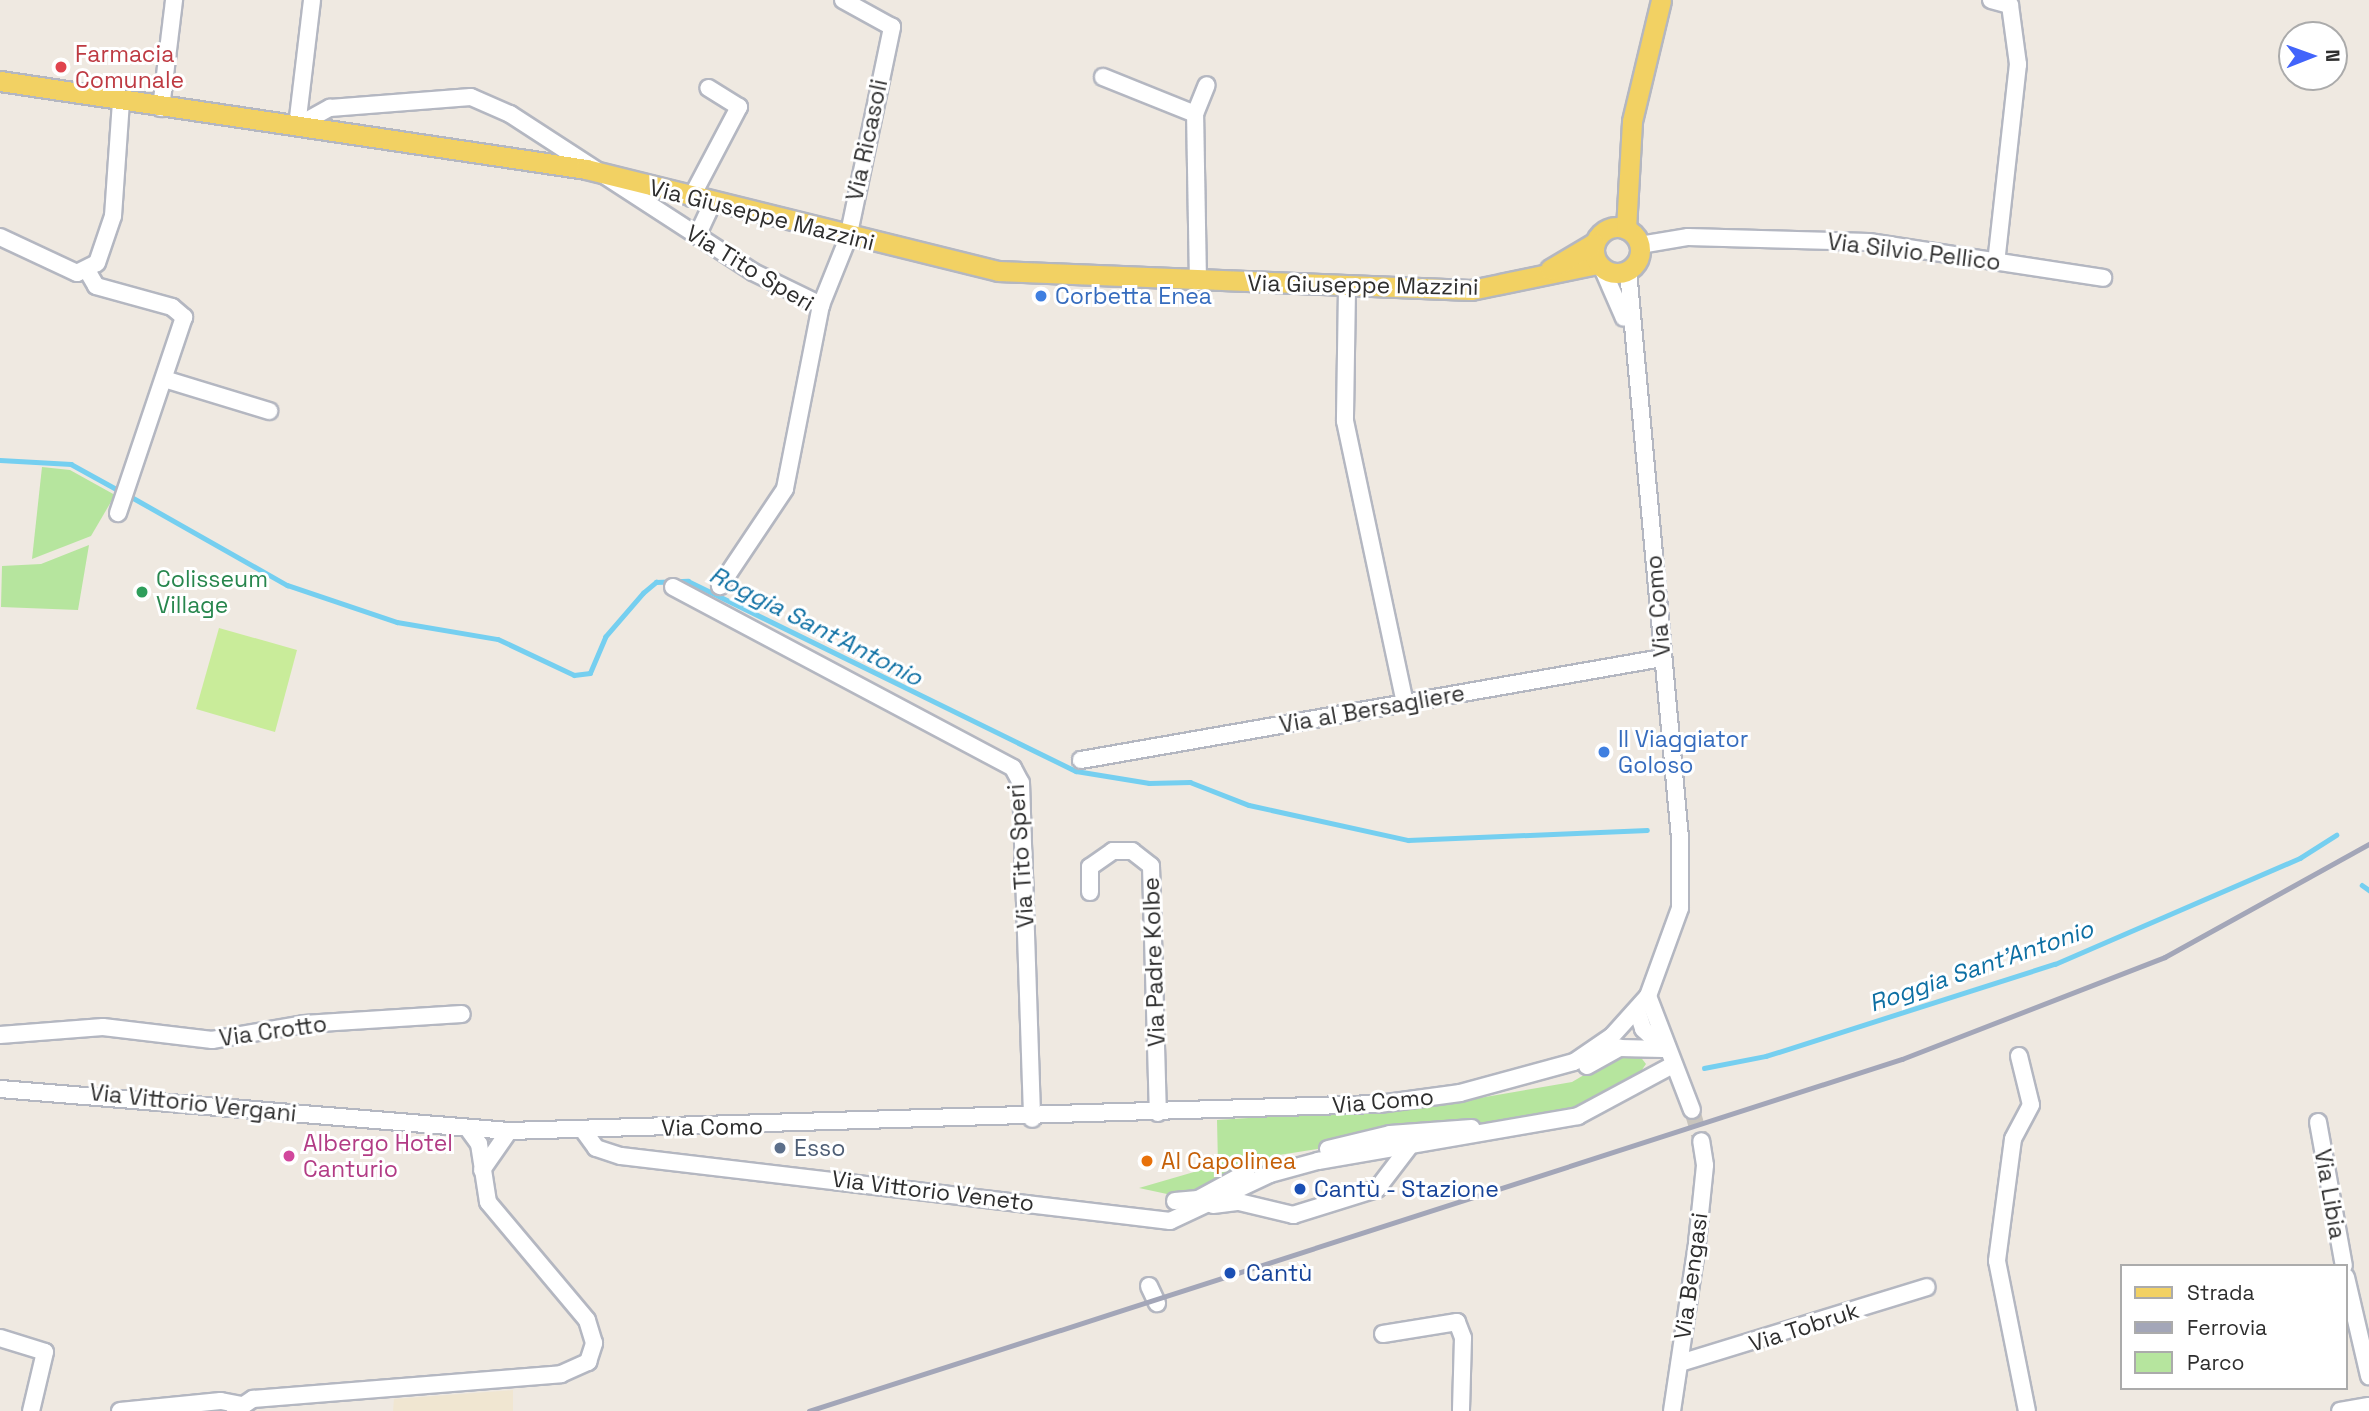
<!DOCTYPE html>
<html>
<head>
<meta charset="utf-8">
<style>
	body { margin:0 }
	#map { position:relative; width:2369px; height:1411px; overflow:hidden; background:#efe9e1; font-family:"Space Grotesk",sans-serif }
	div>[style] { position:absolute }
	.education>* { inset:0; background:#f0e6d1 }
	.green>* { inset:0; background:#b6e59e }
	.pitch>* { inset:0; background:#c9ec9a }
	.stream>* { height:4.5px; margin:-2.25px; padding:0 2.25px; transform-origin:2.25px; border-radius:2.25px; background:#75cff0 }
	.minor-tunnel>* { height:16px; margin-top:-8px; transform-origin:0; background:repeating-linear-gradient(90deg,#c8c4bd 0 16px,transparent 0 24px) }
	.roads { filter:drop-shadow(2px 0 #b4b7c1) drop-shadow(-2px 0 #b4b7c1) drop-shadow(0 2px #b4b7c1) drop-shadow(0 -2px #b4b7c1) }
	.minor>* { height:16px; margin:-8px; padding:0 8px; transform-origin:8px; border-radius:8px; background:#fff }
	.major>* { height:19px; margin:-9.5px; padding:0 9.5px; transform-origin:9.5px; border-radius:9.5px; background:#f2d163 }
	.major>.ring { margin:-9.5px; padding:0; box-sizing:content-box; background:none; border:19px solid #f2d163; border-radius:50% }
	.rail>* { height:4.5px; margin:-2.25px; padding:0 2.25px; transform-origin:2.25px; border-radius:2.25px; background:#a3a6b8 }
	.dots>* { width:19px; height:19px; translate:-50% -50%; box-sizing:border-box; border:4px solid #fff; border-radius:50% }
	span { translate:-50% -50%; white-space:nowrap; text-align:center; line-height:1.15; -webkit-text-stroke:6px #fff; paint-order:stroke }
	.health-label { font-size:23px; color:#be3a42 }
	.left { translate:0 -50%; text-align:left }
	.street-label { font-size:23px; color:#2e2e2e }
	.shop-label { font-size:23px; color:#366cbe }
	.leisure-label { font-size:23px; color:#27864d }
	.hotel-label { font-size:23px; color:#b23c85 }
	.service-label { font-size:23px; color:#4e5e75 }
	.food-label { font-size:23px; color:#c56008 }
	.transit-label { font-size:23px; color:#164399 }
	.water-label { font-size:24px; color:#0d6fa3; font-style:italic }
	.legend { position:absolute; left:2120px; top:1264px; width:228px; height:126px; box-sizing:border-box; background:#fff; border:2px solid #ababab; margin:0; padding:9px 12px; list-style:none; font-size:21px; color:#2e2e2e }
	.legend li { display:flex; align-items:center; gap:14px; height:35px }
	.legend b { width:35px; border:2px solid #ababab }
	.north { position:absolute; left:2278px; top:21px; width:70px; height:70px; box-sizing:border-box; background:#fff; border:2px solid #ababab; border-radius:50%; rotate:89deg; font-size:19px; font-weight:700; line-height:28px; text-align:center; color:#2e2e2e }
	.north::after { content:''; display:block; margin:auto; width:24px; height:32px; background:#4264fb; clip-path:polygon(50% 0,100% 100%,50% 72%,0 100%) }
</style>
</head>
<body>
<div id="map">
	<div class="education">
		<i style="clip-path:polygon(513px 1390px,513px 1411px,393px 1411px,394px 1399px)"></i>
	</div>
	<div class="green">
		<i style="clip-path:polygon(42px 467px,70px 470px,115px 495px,91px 536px,32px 559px)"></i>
		<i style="clip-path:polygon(89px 545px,78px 610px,1px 607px,2px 566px,41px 564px)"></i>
		<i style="clip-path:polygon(1639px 1055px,1646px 1064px,1637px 1077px,1573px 1109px,1279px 1155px,1181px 1197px,1139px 1188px,1218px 1165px,1217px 1120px,1427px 1107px,1572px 1082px,1616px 1056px)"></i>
	</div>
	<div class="pitch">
		<i style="clip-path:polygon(219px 628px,297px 650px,275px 732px,196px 709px)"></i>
	</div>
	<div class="stream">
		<i style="left:0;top:460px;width:71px;rotate:3.2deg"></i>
		<i style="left:71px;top:464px;width:56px;rotate:28.9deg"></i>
		<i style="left:128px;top:495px;width:183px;rotate:29.5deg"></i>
		<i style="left:287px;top:585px;width:116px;rotate:18.6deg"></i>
		<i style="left:397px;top:622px;width:102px;rotate:9.6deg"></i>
		<i style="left:498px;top:639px;width:84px;rotate:25.3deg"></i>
		<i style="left:574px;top:675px;width:16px;rotate:-7deg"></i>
		<i style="left:590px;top:673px;width:39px;rotate:-67deg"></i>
		<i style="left:605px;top:637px;width:58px;rotate:-49.2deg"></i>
		<i style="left:643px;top:593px;width:17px;rotate:-40deg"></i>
		<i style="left:656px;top:582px;width:32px;rotate:-2deg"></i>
		<i style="left:688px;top:581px;width:432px;rotate:26.1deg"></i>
		<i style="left:1076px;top:771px;width:74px;rotate:9.3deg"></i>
		<i style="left:1149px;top:783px;width:41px;rotate:-1.4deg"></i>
		<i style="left:1190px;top:782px;width:63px;rotate:21.3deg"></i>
		<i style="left:1249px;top:805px;width:163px;rotate:12.4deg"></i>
		<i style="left:1408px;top:840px;width:239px;rotate:-2.4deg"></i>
		<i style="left:2362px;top:885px;width:9px;rotate:36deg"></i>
		<i style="left:1704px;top:1068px;width:63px;rotate:-11deg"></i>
		<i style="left:1766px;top:1056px;width:303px;rotate:-17.7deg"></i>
		<i style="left:2055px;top:964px;width:267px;rotate:-23.4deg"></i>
		<i style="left:2300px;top:858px;width:43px;rotate:-32.6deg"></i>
	</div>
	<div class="minor-tunnel">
		<i style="left:1692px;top:1110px;width:32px;rotate:74deg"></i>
	</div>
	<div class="roads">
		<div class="minor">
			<i style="left:1991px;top:0;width:20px;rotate:15deg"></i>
			<i style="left:2010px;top:5px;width:60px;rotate:82.3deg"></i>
			<i style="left:2018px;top:64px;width:199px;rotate:96.3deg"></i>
			<i style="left:1103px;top:77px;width:99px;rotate:21.9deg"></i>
			<i style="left:161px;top:108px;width:109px;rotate:-83.1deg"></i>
			<i style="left:297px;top:126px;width:38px;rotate:-29deg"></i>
			<i style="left:330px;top:108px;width:141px;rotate:-4.5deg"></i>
			<i style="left:471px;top:97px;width:43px;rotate:23.6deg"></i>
			<i style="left:510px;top:114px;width:290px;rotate:33deg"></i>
			<i style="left:753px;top:272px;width:76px;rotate:25.9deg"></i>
			<i style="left:821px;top:305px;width:187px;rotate:101.1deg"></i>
			<i style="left:785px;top:489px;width:117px;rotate:123.8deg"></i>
			<i style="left:297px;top:126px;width:127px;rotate:-83.2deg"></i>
			<i style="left:691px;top:198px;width:103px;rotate:-62.2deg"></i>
			<i style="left:739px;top:107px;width:36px;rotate:-148deg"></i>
			<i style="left:697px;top:236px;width:35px;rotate:-65deg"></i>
			<i style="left:0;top:237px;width:85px;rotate:25.1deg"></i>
			<i style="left:77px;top:273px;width:22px;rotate:-27deg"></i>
			<i style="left:97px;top:263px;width:50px;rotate:-71.2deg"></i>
			<i style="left:113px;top:216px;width:114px;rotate:-86deg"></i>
			<i style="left:1640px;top:245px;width:49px;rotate:-9.5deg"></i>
			<i style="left:1688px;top:237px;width:181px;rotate:1.6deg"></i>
			<i style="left:1869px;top:242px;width:237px;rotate:8.7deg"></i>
			<i style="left:1603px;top:270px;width:52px;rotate:66.4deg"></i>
			<i style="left:88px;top:272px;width:16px;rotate:60deg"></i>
			<i style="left:96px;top:286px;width:79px;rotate:15.4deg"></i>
			<i style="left:172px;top:307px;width:16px;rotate:40deg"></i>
			<i style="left:184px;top:317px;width:207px;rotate:108.6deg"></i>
			<i style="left:1198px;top:282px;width:168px;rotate:-91deg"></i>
			<i style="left:1195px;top:114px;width:31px;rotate:-68deg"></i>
			<i style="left:1347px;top:289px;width:132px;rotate:90.9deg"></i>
			<i style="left:1345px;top:421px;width:288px;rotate:78deg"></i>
			<i style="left:821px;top:305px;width:72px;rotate:-68.1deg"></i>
			<i style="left:848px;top:238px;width:216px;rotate:-78.2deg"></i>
			<i style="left:892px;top:27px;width:56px;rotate:-151.1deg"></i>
			<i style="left:164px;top:379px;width:110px;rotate:16.9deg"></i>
			<i style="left:673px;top:587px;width:385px;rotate:28deg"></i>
			<i style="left:1013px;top:768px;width:17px;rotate:62deg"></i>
			<i style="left:1021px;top:783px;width:336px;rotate:88.1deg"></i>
			<i style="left:1081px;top:760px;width:590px;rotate:-9.96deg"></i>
			<i style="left:1090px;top:892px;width:25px;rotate:-90deg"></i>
			<i style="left:1090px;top:867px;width:28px;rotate:-35deg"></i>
			<i style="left:1113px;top:851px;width:19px"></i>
			<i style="left:1132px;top:851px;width:24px;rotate:38deg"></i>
			<i style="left:1151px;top:866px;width:247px;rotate:88.4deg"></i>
			<i style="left:1648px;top:996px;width:122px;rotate:68.9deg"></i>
			<i style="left:1637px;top:1010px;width:20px;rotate:72deg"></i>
			<i style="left:1643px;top:1029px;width:26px;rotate:43deg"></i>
			<i style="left:0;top:1035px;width:103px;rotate:-4.4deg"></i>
			<i style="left:103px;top:1027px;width:110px;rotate:6.8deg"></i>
			<i style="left:212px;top:1040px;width:93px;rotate:-9.9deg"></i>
			<i style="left:304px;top:1024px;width:158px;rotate:-3.6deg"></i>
			<i style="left:2019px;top:1056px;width:50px;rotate:76.2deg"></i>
			<i style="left:2031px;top:1105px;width:38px;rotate:118deg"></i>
			<i style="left:2013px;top:1139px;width:123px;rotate:97.5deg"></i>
			<i style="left:1997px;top:1261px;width:153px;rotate:78.7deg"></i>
			<i style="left:1587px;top:1066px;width:38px;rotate:-29deg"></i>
			<i style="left:1620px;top:1048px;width:43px;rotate:1.3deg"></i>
			<i style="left:0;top:1089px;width:511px;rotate:4.72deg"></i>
			<i style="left:509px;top:1131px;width:870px;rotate:-1.78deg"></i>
			<i style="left:1379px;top:1104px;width:82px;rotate:-7.7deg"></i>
			<i style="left:1460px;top:1093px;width:118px;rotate:-15.2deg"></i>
			<i style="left:1574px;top:1062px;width:46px;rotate:-34.4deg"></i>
			<i style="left:1612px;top:1036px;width:54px;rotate:-48deg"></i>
			<i style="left:1648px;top:996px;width:94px;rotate:-70deg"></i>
			<i style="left:1680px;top:908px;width:70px;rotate:-90deg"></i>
			<i style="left:1680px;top:838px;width:569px;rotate:-95.24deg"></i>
			<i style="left:2318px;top:1122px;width:146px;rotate:79.8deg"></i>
			<i style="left:583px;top:1130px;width:22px;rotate:54deg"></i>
			<i style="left:596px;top:1148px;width:26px;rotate:18deg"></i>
			<i style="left:621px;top:1156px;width:553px;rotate:6.75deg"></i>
			<i style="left:1170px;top:1221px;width:110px;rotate:-25.2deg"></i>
			<i style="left:1270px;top:1174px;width:50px;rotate:-15.2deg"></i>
			<i style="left:1318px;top:1161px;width:264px;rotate:-9.8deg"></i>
			<i style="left:1578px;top:1116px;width:106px;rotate:-28.3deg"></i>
			<i style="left:1328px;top:1149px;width:64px;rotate:-13.6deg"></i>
			<i style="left:1390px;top:1134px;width:82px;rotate:-4.2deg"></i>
			<i style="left:482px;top:1170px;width:47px;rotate:-55.3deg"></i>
			<i style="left:1175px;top:1201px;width:23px;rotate:-5deg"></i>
			<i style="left:1198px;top:1199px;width:55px;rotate:-28.4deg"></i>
			<i style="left:1213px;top:1205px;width:26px;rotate:-7deg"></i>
			<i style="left:1239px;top:1202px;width:56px;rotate:13.5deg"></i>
			<i style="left:1293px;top:1215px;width:88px;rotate:-17.2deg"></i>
			<i style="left:1377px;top:1189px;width:53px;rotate:-52.7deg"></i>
			<i style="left:2346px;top:1277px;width:102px;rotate:76.9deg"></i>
			<i style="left:1149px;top:1286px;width:19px;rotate:65deg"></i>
			<i style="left:1383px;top:1334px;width:75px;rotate:-9.2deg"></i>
			<i style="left:1457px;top:1322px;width:17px;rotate:69deg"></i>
			<i style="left:1463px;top:1338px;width:73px;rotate:91.6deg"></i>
			<i style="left:0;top:1338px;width:47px;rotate:17.3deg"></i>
			<i style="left:45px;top:1352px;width:61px;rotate:103.3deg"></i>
			<i style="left:1680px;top:1363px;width:258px;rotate:-17.1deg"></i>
			<i style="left:120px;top:1411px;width:101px;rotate:-5.7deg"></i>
			<i style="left:221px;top:1401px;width:20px;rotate:11deg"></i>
			<i style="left:235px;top:1411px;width:22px;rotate:-34deg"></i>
			<i style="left:253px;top:1399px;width:309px;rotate:-4.6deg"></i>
			<i style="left:561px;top:1374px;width:30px;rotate:-24deg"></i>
			<i style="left:588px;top:1362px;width:20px;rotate:-72deg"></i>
			<i style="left:594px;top:1343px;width:24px;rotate:-107deg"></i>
			<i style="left:587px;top:1320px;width:154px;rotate:-130deg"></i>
			<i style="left:488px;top:1202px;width:59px;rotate:-98.8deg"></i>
			<i style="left:479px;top:1144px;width:17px;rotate:-126deg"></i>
			<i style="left:1672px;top:1411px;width:170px;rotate:-81.5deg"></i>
			<i style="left:1697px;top:1243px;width:78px;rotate:-84.1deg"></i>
			<i style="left:1705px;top:1165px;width:24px;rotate:-99deg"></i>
			<i style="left:2340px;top:1411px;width:29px;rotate:-10deg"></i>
		</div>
		<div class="major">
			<i style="left:0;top:81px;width:593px;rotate:8.54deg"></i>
			<i style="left:586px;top:169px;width:424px;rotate:13.9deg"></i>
			<i style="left:998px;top:271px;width:473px;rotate:2.3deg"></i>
			<i style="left:1471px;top:290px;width:129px;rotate:-11.7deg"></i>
			<i class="ring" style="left:1594px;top:227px;width:27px;height:27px"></i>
			<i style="left:1626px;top:229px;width:108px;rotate:-86.8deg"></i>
			<i style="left:1632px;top:121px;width:124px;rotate:-76.5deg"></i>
			<i style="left:1550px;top:269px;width:51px;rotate:-30.6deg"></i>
		</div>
	</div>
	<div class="rail">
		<i style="left:809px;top:1411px;width:1148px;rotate:-17.85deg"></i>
		<i style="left:1902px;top:1059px;width:282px;rotate:-21.2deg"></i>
		<i style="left:2165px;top:957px;width:233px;rotate:-29deg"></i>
	</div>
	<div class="dots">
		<i style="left:61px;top:67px;background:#e0444e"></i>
		<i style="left:1041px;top:296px;background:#3f7fe0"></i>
		<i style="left:142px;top:592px;background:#2e9e5b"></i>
		<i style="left:1604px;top:752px;background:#3f7fe0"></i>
		<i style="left:780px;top:1148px;background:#5c6f8a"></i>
		<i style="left:289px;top:1156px;background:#d1479c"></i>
		<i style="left:1147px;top:1161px;background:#e8710a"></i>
		<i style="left:1300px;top:1189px;background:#1a4fb4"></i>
		<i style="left:1230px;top:1273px;background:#1a4fb4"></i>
	</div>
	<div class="health-label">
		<span class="left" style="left:75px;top:67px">Farmacia<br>Comunale</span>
	</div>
	<div class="street-label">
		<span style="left:867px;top:140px;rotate:-78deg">Via Ricasoli</span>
		<span style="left:762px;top:215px;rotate:14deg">Via Giuseppe Mazzini</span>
		<span style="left:1914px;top:252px;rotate:7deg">Via Silvio Pellico</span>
		<span style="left:750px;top:268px;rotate:31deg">Via Tito Speri</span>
		<span style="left:1363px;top:285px;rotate:1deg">Via Giuseppe Mazzini</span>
		<span style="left:1658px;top:606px;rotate:-95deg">Via Como</span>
		<span style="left:1372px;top:709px;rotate:-10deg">Via al Bersagliere</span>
		<span style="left:1021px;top:856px;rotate:-94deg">Via Tito Speri</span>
		<span style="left:1154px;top:962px;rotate:-92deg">Via Padre Kolbe</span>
		<span style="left:273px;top:1031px;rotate:-8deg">Via Crotto</span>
		<span style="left:1383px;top:1101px;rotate:-5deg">Via Como</span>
		<span style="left:193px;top:1103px;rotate:6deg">Via Vittorio Vergani</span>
		<span style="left:712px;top:1127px;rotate:-1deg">Via Como</span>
		<span style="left:933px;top:1191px;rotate:7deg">Via Vittorio Veneto</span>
		<span style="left:2330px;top:1194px;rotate:80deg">Via Libia</span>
		<span style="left:1691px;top:1276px;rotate:-82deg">Via Bengasi</span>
		<span style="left:1804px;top:1327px;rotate:-18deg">Via Tobruk</span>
	</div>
	<div class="shop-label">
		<span class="left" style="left:1055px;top:296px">Corbetta Enea</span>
		<span class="left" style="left:1618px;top:752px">Il Viaggiator<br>Goloso</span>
	</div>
	<div class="leisure-label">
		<span class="left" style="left:156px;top:592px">Colisseum<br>Village</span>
	</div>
	<div class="hotel-label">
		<span class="left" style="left:303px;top:1156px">Albergo Hotel<br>Canturio</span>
	</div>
	<div class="service-label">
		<span class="left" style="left:794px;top:1148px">Esso</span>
	</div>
	<div class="food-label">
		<span class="left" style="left:1161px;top:1161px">Al Capolinea</span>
	</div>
	<div class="transit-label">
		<span class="left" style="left:1314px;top:1189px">Cantù - Stazione</span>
		<span class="left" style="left:1246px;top:1273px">Cantù</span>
	</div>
	<div class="water-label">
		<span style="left:816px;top:626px;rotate:27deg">Roggia Sant'Antonio</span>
		<span style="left:1981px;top:966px;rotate:-19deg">Roggia Sant'Antonio</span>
	</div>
	<ul class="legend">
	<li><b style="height:9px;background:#f2d163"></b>Strada</li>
	<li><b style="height:9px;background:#a3a6b8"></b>Ferrovia</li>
	<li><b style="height:19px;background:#b6e59e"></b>Parco</li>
	</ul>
	<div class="north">N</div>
</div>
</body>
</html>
